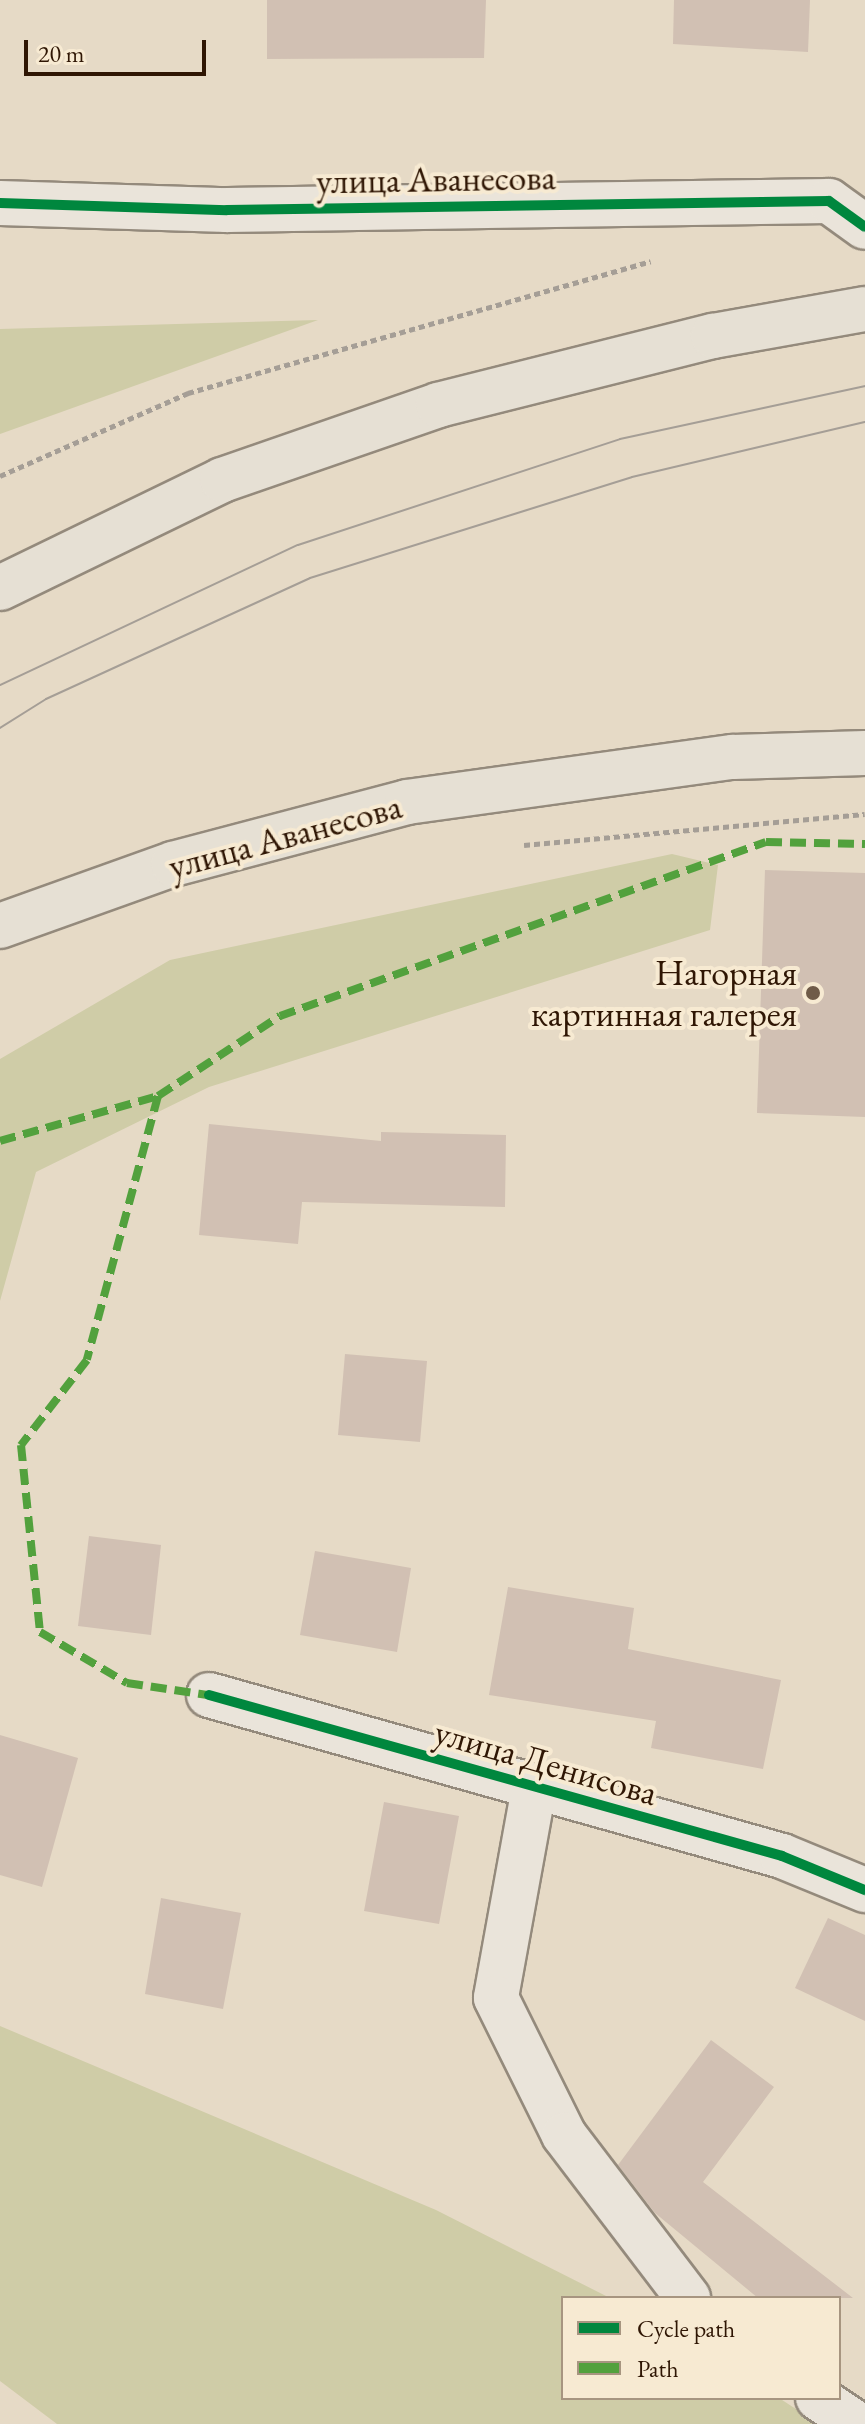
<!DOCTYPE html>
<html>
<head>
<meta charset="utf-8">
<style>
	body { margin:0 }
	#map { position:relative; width:865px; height:2424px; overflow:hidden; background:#e6dac6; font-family:"EB Garamond",serif }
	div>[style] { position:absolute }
	.green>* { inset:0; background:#cfcca7 }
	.building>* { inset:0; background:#d1c0b3 }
	.path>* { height:5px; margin-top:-2.5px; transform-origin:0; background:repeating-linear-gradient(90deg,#a59e96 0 6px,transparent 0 10px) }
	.roads { filter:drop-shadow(2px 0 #948a7c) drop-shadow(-2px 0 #948a7c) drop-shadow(0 2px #948a7c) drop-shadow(0 -2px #948a7c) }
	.minor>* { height:44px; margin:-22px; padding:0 22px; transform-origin:22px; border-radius:22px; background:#eae4da }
	.highway>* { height:44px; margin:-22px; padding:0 22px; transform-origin:22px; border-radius:22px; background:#e6e0d4 }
	.tram>* { height:2px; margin:-1px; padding:0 1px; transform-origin:1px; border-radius:1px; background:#a59e96 }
	.quiet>* { height:8px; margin-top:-4px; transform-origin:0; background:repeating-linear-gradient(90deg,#52a13d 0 16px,transparent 0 24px) }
	.cycleway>* { height:10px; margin:-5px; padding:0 5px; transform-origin:5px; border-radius:5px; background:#00873e }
	.dots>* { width:22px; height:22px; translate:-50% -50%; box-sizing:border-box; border:4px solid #f7ead2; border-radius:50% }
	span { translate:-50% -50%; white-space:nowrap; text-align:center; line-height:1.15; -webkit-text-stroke:8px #f7ead2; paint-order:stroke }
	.street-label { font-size:36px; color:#2f1604 }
	.poi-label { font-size:36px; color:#2f1604 }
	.right { translate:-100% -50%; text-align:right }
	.legend { position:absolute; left:561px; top:2296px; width:280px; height:104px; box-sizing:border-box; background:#f7ead2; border:2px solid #a79580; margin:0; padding:10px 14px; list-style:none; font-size:24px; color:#2f1604 }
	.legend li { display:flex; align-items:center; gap:16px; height:40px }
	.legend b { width:40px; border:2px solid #a79580 }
	.scale { position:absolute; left:24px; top:40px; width:182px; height:36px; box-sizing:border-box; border:4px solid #2f1604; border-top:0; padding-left:10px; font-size:24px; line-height:28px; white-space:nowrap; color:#2f1604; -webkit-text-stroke:6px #f7ead2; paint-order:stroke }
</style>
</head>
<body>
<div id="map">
	<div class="green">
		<i style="clip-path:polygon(318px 320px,0 434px,0 329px)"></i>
		<i style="clip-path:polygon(672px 854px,718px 865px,710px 930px,209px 1087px,36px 1172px,0 1301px,0 1059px,170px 960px)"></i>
		<i style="clip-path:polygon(0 2026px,436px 2210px,610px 2298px,563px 2298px,563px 2398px,779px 2398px,819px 2424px,57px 2424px,0 2381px)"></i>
	</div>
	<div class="building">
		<i style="clip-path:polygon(267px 0,486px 0,484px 58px,267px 59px)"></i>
		<i style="clip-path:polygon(674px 0,810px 0,808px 52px,673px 44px)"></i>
		<i style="clip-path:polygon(765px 870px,865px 873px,865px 1117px,757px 1113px)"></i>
		<i style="clip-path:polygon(209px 1124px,381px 1141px,381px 1132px,506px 1135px,505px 1207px,302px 1202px,298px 1244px,199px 1235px)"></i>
		<i style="clip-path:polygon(345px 1354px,427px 1361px,420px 1442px,338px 1435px)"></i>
		<i style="clip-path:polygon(89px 1536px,161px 1545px,151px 1635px,78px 1626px)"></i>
		<i style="clip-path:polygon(315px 1551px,411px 1568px,397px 1652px,300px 1635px)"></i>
		<i style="clip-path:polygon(508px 1587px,634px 1608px,628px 1649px,781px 1680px,763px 1769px,651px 1748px,656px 1721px,489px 1695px)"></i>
		<i style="clip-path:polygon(0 1735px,78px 1758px,42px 1887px,0 1875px)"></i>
		<i style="clip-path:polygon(384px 1802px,459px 1816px,439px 1924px,364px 1911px)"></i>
		<i style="clip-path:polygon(161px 1898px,241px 1913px,223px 2009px,145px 1994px)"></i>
		<i style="clip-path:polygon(828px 1918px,865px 1935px,865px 2021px,795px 1988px)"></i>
		<i style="clip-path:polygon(711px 2040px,774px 2087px,703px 2182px,853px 2298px,758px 2298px,655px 2213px,618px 2165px)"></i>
	</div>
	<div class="path">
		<i style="left:0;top:476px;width:206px;rotate:-23.8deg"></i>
		<i style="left:188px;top:393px;width:481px;rotate:-15.9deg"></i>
		<i style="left:524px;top:845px;width:342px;rotate:-5.2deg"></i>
	</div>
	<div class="roads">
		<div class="minor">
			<i style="left:0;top:203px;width:227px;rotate:1.8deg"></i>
			<i style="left:227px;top:210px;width:602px;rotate:-0.86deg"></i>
			<i style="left:829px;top:201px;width:44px;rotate:35.8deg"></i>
			<i style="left:209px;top:1695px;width:595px;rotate:15.69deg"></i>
			<i style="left:782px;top:1856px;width:90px;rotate:22.3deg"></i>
			<i style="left:534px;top:1788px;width:213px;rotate:100.3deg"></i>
			<i style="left:496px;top:1998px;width:153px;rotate:63.6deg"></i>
			<i style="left:564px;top:2135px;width:205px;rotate:52.7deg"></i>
			<i style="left:818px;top:2398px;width:47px;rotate:33.7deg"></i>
		</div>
		<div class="highway">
			<i style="left:0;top:588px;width:247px;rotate:-25.9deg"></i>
			<i style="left:222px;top:480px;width:229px;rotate:-19.1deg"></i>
			<i style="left:438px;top:405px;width:284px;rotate:-14.1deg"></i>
			<i style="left:713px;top:336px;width:154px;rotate:-10.1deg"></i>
			<i style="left:0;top:926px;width:184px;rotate:-19.7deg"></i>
			<i style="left:173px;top:864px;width:242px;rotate:-14.8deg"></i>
			<i style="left:407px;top:802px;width:329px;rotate:-7.9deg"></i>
			<i style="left:733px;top:757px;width:132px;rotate:-1.7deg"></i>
		</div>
	</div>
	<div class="tram">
		<i style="left:0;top:685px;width:329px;rotate:-25.2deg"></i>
		<i style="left:298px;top:545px;width:339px;rotate:-18.2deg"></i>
		<i style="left:620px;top:439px;width:251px;rotate:-12.2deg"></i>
		<i style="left:0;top:728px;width:54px;rotate:-32.2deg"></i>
		<i style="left:46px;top:699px;width:290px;rotate:-24.6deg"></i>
		<i style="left:310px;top:578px;width:337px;rotate:-17.4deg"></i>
		<i style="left:632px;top:477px;width:239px;rotate:-13.3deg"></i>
	</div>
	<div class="quiet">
		<i style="left:158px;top:1096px;width:146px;rotate:-33.3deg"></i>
		<i style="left:280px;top:1016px;width:516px;rotate:-19.7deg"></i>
		<i style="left:766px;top:842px;width:99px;rotate:1.2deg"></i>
		<i style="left:0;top:1141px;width:164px;rotate:-15.9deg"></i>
		<i style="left:158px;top:1096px;width:273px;rotate:105.1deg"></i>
		<i style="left:87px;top:1360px;width:108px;rotate:127.8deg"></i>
		<i style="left:21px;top:1445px;width:188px;rotate:84.2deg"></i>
		<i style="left:40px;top:1632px;width:101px;rotate:30.4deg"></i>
		<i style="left:127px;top:1683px;width:88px;rotate:8.5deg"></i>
	</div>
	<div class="cycleway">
		<i style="left:0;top:203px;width:227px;rotate:1.8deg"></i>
		<i style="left:227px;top:210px;width:602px;rotate:-0.86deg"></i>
		<i style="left:829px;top:201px;width:44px;rotate:35.8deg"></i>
		<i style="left:209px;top:1695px;width:595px;rotate:15.69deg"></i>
		<i style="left:782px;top:1856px;width:90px;rotate:22.3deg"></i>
	</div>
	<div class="dots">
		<i style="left:813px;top:993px;background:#6f5b48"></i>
	</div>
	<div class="street-label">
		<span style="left:436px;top:179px;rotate:-1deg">улица Аванесова</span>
		<span style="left:285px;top:836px;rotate:-15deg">улица Аванесова</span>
		<span style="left:546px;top:1762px;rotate:16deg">улица Денисова</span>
	</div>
	<div class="poi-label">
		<span class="right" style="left:797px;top:993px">Нагорная<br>картинная галерея</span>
	</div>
	<ul class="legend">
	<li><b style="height:10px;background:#00873e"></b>Cycle path</li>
	<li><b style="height:10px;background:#52a13d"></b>Path</li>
	</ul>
	<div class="scale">20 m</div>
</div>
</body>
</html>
